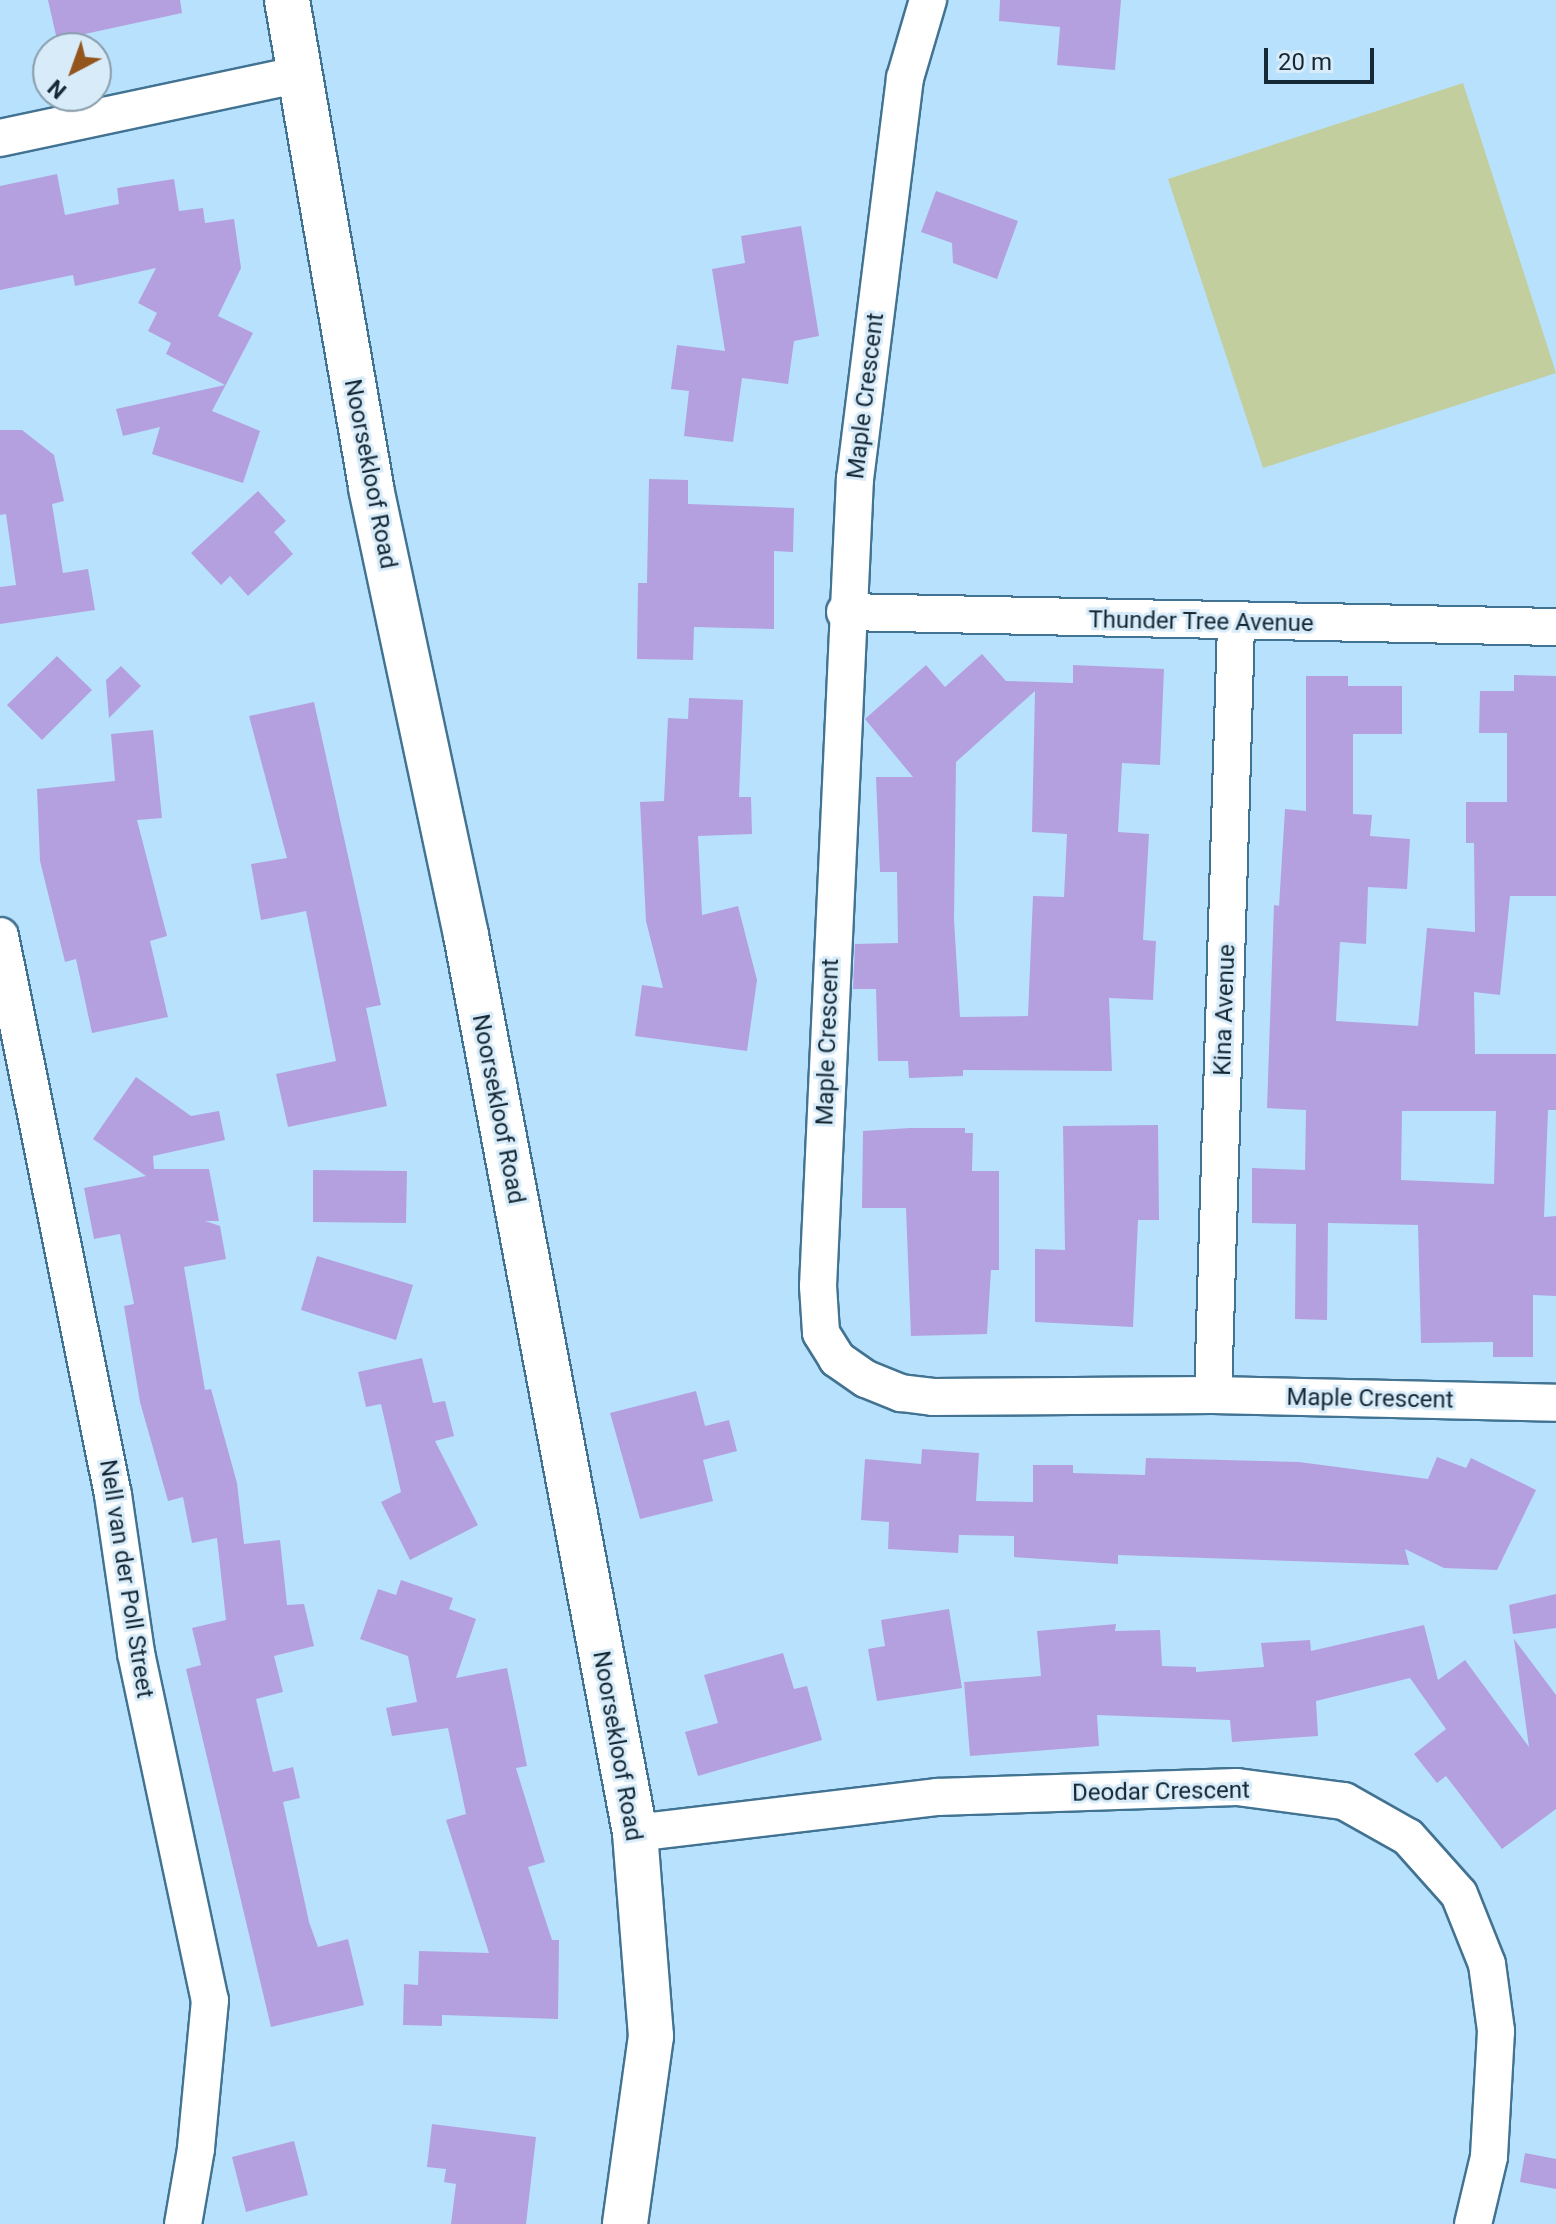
<!DOCTYPE html>
<html>
<head>
<meta charset="utf-8">
<style>
	body { margin:0 }
	#map { position:relative; width:1556px; height:2224px; overflow:hidden; background:#b8e1fd; font-family:Roboto,sans-serif }
	div>[style] { position:absolute }
	.green>* { inset:0; background:#c2ce9e }
	.building>* { inset:0; background:#b4a0df }
	.roads { filter:drop-shadow(2px 0 #427392) drop-shadow(-2px 0 #427392) drop-shadow(0 2px #427392) drop-shadow(0 -2px #427392) }
	.minor>* { height:36px; margin:-18px; padding:0 18px; transform-origin:18px; border-radius:18px; background:#fff }
	.tertiary>* { height:44px; margin:-22px; padding:0 22px; transform-origin:22px; border-radius:22px; background:#fff }
	span { translate:-50% -50%; white-space:nowrap; text-align:center; line-height:1.15; -webkit-text-stroke:6px #d7ebf9; paint-order:stroke }
	.street-label { font-size:24px; color:#142835 }
	.north { position:absolute; left:32px; top:32px; width:80px; height:80px; box-sizing:border-box; background:#d7ebf9; border:2px solid #899dab; border-radius:50%; rotate:221deg; font-size:22px; font-weight:700; line-height:32px; text-align:center; color:#142835 }
	.north::after { content:''; display:block; margin:auto; width:28px; height:36px; background:#93551b; clip-path:polygon(50% 0,100% 100%,50% 72%,0 100%) }
	.scale { position:absolute; left:1264px; top:48px; width:110px; height:36px; box-sizing:border-box; border:4px solid #142835; border-top:0; padding-left:10px; font-size:24px; line-height:28px; white-space:nowrap; color:#142835; -webkit-text-stroke:6px #d7ebf9; paint-order:stroke }
</style>
</head>
<body>
<div id="map">
	<div class="green">
		<i style="clip-path:polygon(1463px 83px,1556px 373px,1263px 468px,1168px 179px)"></i>
	</div>
	<div class="building">
		<i style="clip-path:polygon(48px 0,180px 0,182px 13px,57px 40px)"></i>
		<i style="clip-path:polygon(1000px 0,1121px 0,1115px 70px,1057px 65px,1060px 27px,999px 21px)"></i>
		<i style="clip-path:polygon(57px 174px,65px 215px,119px 204px,117px 188px,174px 179px,179px 211px,203px 208px,205px 223px,234px 219px,241px 268px,218px 316px,253px 333px,212px 411px,260px 431px,243px 483px,152px 454px,160px 427px,123px 436px,116px 409px,225px 385px,166px 354px,171px 343px,148px 331px,157px 313px,138px 303px,156px 268px,75px 286px,73px 275px,0 290px,0 186px)"></i>
		<i style="clip-path:polygon(936px 191px,1018px 221px,997px 279px,953px 263px,952px 243px,921px 232px)"></i>
		<i style="clip-path:polygon(801px 226px,819px 336px,794px 341px,788px 384px,742px 378px,733px 442px,684px 436px,689px 391px,671px 389px,677px 345px,725px 351px,712px 269px,745px 263px,741px 236px)"></i>
		<i style="clip-path:polygon(0 430px,22px 430px,54px 455px,64px 501px,52px 504px,63px 573px,88px 569px,95px 610px,0 624px,0 587px,16px 585px,6px 514px,0 515px)"></i>
		<i style="clip-path:polygon(649px 479px,688px 480px,688px 504px,794px 508px,793px 552px,774px 551px,774px 629px,694px 627px,693px 660px,637px 659px,638px 583px,647px 583px)"></i>
		<i style="clip-path:polygon(258px 491px,286px 521px,274px 532px,293px 554px,248px 596px,230px 576px,221px 585px,191px 553px)"></i>
		<i style="clip-path:polygon(evenodd,982px 654px,1006px 681px,1073px 683px,1073px 665px,1164px 669px,1160px 765px,1122px 763px,1118px 832px,1149px 834px,1143px 940px,1156px 941px,1153px 1000px,1109px 998px,1112px 1071px,963px 1070px,963px 1076px,909px 1078px,908px 1061px,878px 1061px,876px 989px,853px 989px,855px 944px,898px 943px,897px 872px,880px 872px,876px 777px,913px 777px,865px 719px,926px 665px,945px 687px,982px 654px,1035px 691px,1032px 832px,1067px 834px,1064px 897px,1033px 896px,1028px 1016px,960px 1017px,954px 920px,956px 762px,1035px 691px)"></i>
		<i style="clip-path:polygon(57px 656px,92px 690px,42px 740px,7px 705px)"></i>
		<i style="clip-path:polygon(121px 666px,141px 686px,109px 718px,106px 680px)"></i>
		<i style="clip-path:polygon(evenodd,1514px 675px,1556px 676px,1556px 896px,1510px 896px,1500px 995px,1474px 992px,1475px 1054px,1556px 1054px,1556px 1110px,1548px 1110px,1544px 1217px,1556px 1216px,1556px 1296px,1533px 1295px,1533px 1357px,1493px 1357px,1493px 1342px,1421px 1343px,1418px 1225px,1328px 1223px,1327px 1320px,1295px 1319px,1296px 1224px,1252px 1223px,1252px 1168px,1305px 1170px,1306px 1110px,1267px 1108px,1274px 905px,1279px 906px,1285px 809px,1306px 811px,1306px 676px,1348px 676px,1348px 686px,1402px 686px,1402px 734px,1353px 734px,1353px 814px,1372px 815px,1370px 836px,1410px 839px,1407px 889px,1368px 887px,1366px 944px,1340px 942px,1336px 1021px,1418px 1026px,1427px 928px,1475px 932px,1474px 843px,1466px 843px,1466px 802px,1507px 802px,1507px 733px,1479px 733px,1480px 691px,1514px 691px,1514px 675px,1402px 1111px,1496px 1111px,1494px 1184px,1401px 1180px,1402px 1111px)"></i>
		<i style="clip-path:polygon(689px 698px,743px 700px,739px 797px,751px 797px,752px 834px,698px 836px,702px 915px,738px 906px,757px 980px,747px 1051px,635px 1036px,642px 985px,663px 988px,646px 921px,640px 802px,664px 801px,668px 718px,688px 719px)"></i>
		<i style="clip-path:polygon(314px 702px,381px 1005px,366px 1008px,387px 1106px,288px 1127px,276px 1074px,336px 1061px,306px 911px,261px 920px,251px 864px,287px 858px,249px 716px)"></i>
		<i style="clip-path:polygon(153px 730px,162px 818px,137px 820px,167px 936px,150px 941px,168px 1017px,92px 1033px,76px 959px,65px 962px,40px 861px,37px 789px,115px 781px,111px 734px)"></i>
		<i style="clip-path:polygon(136px 1077px,191px 1116px,219px 1111px,225px 1140px,153px 1156px,154px 1169px,209px 1169px,219px 1221px,205px 1221px,220px 1226px,226px 1259px,184px 1267px,205px 1390px,211px 1389px,237px 1483px,244px 1544px,280px 1540px,287px 1605px,304px 1604px,314px 1646px,274px 1656px,283px 1692px,256px 1699px,273px 1772px,293px 1767px,300px 1798px,283px 1802px,309px 1922px,318px 1947px,348px 1939px,364px 2005px,271px 2027px,186px 1669px,201px 1665px,192px 1628px,226px 1620px,217px 1538px,192px 1543px,183px 1497px,168px 1501px,140px 1402px,124px 1306px,134px 1304px,120px 1234px,94px 1239px,84px 1188px,146px 1176px,93px 1139px)"></i>
		<i style="clip-path:polygon(1158px 1125px,1159px 1220px,1138px 1220px,1133px 1327px,1035px 1322px,1035px 1249px,1065px 1250px,1063px 1126px)"></i>
		<i style="clip-path:polygon(910px 1128px,965px 1128px,965px 1133px,973px 1133px,972px 1171px,999px 1171px,999px 1270px,991px 1270px,987px 1334px,911px 1336px,906px 1208px,862px 1208px,863px 1131px)"></i>
		<i style="clip-path:polygon(313px 1170px,407px 1171px,406px 1223px,313px 1222px)"></i>
		<i style="clip-path:polygon(317px 1256px,413px 1285px,396px 1340px,301px 1310px)"></i>
		<i style="clip-path:polygon(422px 1358px,433px 1403px,445px 1401px,454px 1436px,435px 1441px,478px 1525px,410px 1560px,381px 1502px,401px 1492px,381px 1404px,366px 1407px,358px 1372px)"></i>
		<i style="clip-path:polygon(696px 1391px,705px 1426px,729px 1420px,737px 1451px,703px 1460px,713px 1501px,640px 1519px,610px 1413px)"></i>
		<i style="clip-path:polygon(922px 1449px,979px 1453px,976px 1501px,1033px 1502px,1033px 1465px,1073px 1465px,1073px 1473px,1145px 1475px,1146px 1458px,1299px 1462px,1428px 1479px,1437px 1457px,1466px 1468px,1471px 1458px,1536px 1490px,1497px 1570px,1444px 1568px,1405px 1549px,1409px 1565px,1118px 1555px,1118px 1564px,1014px 1557px,1014px 1536px,959px 1535px,958px 1553px,888px 1549px,889px 1522px,861px 1520px,865px 1459px,921px 1464px)"></i>
		<i style="clip-path:polygon(401px 1580px,453px 1598px,449px 1609px,476px 1619px,456px 1678px,507px 1668px,527px 1766px,516px 1768px,545px 1862px,528px 1867px,552px 1940px,559px 1940px,558px 2019px,442px 2015px,442px 2026px,403px 2025px,404px 1984px,418px 1985px,419px 1951px,489px 1953px,446px 1820px,466px 1814px,448px 1728px,392px 1736px,386px 1708px,417px 1702px,408px 1656px,360px 1639px,378px 1589px,396px 1595px)"></i>
		<i style="clip-path:polygon(1556px 1594px,1556px 1628px,1513px 1634px,1509px 1605px)"></i>
		<i style="clip-path:polygon(949px 1609px,962px 1688px,877px 1701px,868px 1649px,885px 1646px,881px 1620px)"></i>
		<i style="clip-path:polygon(1116px 1624px,1115px 1631px,1160px 1630px,1162px 1666px,1196px 1667px,1196px 1672px,1264px 1667px,1261px 1643px,1310px 1640px,1311px 1651px,1424px 1625px,1438px 1680px,1465px 1660px,1529px 1747px,1514px 1639px,1556px 1695px,1556px 1809px,1502px 1849px,1446px 1776px,1437px 1783px,1414px 1754px,1446px 1729px,1410px 1678px,1316px 1701px,1318px 1736px,1232px 1742px,1230px 1720px,1097px 1715px,1099px 1746px,970px 1756px,964px 1682px,1041px 1676px,1037px 1631px)"></i>
		<i style="clip-path:polygon(783px 1653px,794px 1689px,807px 1686px,822px 1740px,698px 1776px,685px 1732px,718px 1723px,704px 1675px)"></i>
		<i style="clip-path:polygon(432px 2124px,536px 2137px,526px 2224px,451px 2224px,456px 2184px,444px 2182px,446px 2169px,427px 2167px)"></i>
		<i style="clip-path:polygon(294px 2141px,308px 2195px,246px 2212px,232px 2157px)"></i>
		<i style="clip-path:polygon(1525px 2153px,1556px 2159px,1556px 2189px,1520px 2182px)"></i>
	</div>
	<div class="roads">
		<div class="minor">
			<i style="left:928px;top:0;width:81px;rotate:106.4deg"></i>
			<i style="left:905px;top:78px;width:403px;rotate:97.1deg"></i>
			<i style="left:855px;top:478px;width:809px;rotate:92.62deg"></i>
			<i style="left:818px;top:1286px;width:47px;rotate:86.3deg"></i>
			<i style="left:821px;top:1333px;width:31px;rotate:58deg"></i>
			<i style="left:837px;top:1359px;width:35px;rotate:35deg"></i>
			<i style="left:866px;top:1379px;width:38px;rotate:22deg"></i>
			<i style="left:901px;top:1393px;width:32px;rotate:7deg"></i>
			<i style="left:933px;top:1397px;width:280px;rotate:-0.4deg"></i>
			<i style="left:1213px;top:1395px;width:343px;rotate:1.3deg"></i>
			<i style="left:0;top:138px;width:309px;rotate:-12deg"></i>
			<i style="left:845px;top:612px;width:711px;rotate:1.21deg"></i>
			<i style="left:0;top:936px;width:570px;rotate:78.57deg"></i>
			<i style="left:113px;top:1495px;width:160px;rotate:81.7deg"></i>
			<i style="left:136px;top:1653px;width:355px;rotate:78deg"></i>
			<i style="left:210px;top:2000px;width:150px;rotate:95.4deg"></i>
			<i style="left:196px;top:2149px;width:76px;rotate:99.8deg"></i>
			<i style="left:1213px;top:1395px;width:771px;rotate:-88.29deg"></i>
			<i style="left:635px;top:1833px;width:304px;rotate:-6.8deg"></i>
			<i style="left:937px;top:1797px;width:300px;rotate:-1.9deg"></i>
			<i style="left:1237px;top:1787px;width:108px;rotate:7.5deg"></i>
			<i style="left:1344px;top:1801px;width:73px;rotate:29.4deg"></i>
			<i style="left:1408px;top:1837px;width:76px;rotate:48.2deg"></i>
			<i style="left:1459px;top:1894px;width:75px;rotate:68.2deg"></i>
			<i style="left:1487px;top:1964px;width:68px;rotate:82.3deg"></i>
			<i style="left:1496px;top:2031px;width:126px;rotate:93.2deg"></i>
			<i style="left:1489px;top:2157px;width:69px;rotate:103.4deg"></i>
		</div>
		<div class="tertiary">
			<i style="left:287px;top:0;width:495px;rotate:80.2deg"></i>
			<i style="left:371px;top:488px;width:457px;rotate:78deg"></i>
			<i style="left:466px;top:935px;width:914px;rotate:79.34deg"></i>
			<i style="left:635px;top:1833px;width:204px;rotate:85.5deg"></i>
			<i style="left:651px;top:2036px;width:190px;rotate:97.9deg"></i>
		</div>
	</div>
	<div class="street-label">
		<span style="left:866px;top:396px;rotate:-83deg">Maple Crescent</span>
		<span style="left:370px;top:474px;rotate:79deg">Noorsekloof Road</span>
		<span style="left:1201px;top:622px;rotate:1deg">Thunder Tree Avenue</span>
		<span style="left:1225px;top:1010px;rotate:-88deg">Kina Avenue</span>
		<span style="left:828px;top:1042px;rotate:-88deg">Maple Crescent</span>
		<span style="left:498px;top:1109px;rotate:79deg">Noorsekloof Road</span>
		<span style="left:1370px;top:1399px;rotate:1deg">Maple Crescent</span>
		<span style="left:126px;top:1579px;rotate:81deg">Nell van der Poll Street</span>
		<span style="left:617px;top:1746px;rotate:80deg">Noorsekloof Road</span>
		<span style="left:1161px;top:1792px;rotate:-1deg">Deodar Crescent</span>
	</div>
	<div class="north">N</div>
	<div class="scale">20 m</div>
</div>
</body>
</html>
